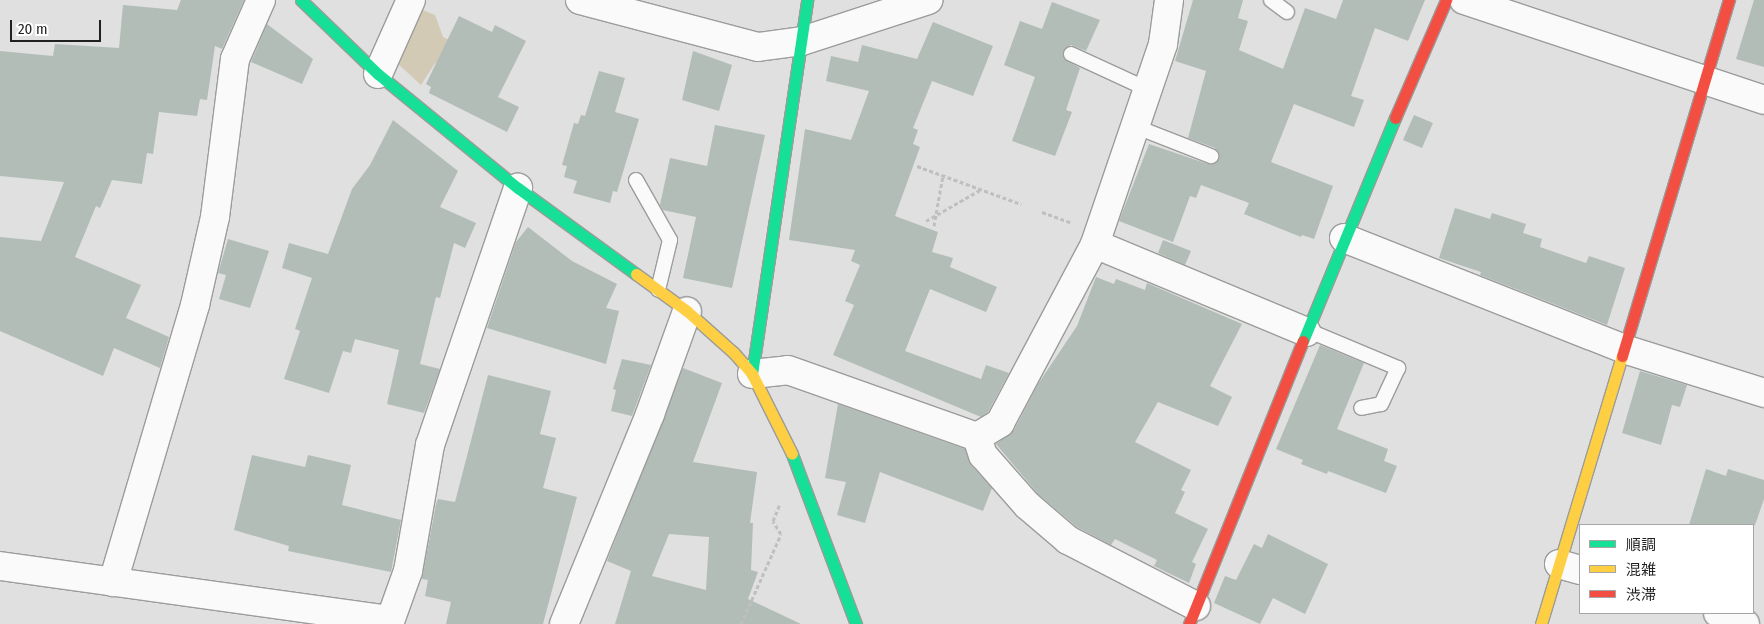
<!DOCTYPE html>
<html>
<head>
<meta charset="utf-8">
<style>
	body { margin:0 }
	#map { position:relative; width:1764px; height:624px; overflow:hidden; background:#dfe0df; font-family:"Fira Sans Condensed","Noto Sans JP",sans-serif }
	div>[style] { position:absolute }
	.green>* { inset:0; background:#d3cab5 }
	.building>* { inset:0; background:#b3bdb8 }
	.path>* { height:3px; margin-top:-1.5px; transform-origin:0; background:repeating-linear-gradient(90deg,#bfbfbf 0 4px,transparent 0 6.5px) }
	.roads { filter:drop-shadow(1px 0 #9b9c9b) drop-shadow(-1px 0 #9b9c9b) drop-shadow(0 1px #9b9c9b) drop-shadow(0 -1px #9b9c9b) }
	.lane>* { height:14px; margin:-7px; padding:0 7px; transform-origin:7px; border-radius:7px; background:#fafafa }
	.street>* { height:28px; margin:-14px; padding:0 14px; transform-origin:14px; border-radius:14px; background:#fafafa }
	.fast>* { height:11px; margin:-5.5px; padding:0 5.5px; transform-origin:5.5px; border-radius:5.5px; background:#16e098 }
	.slow>* { height:11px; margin:-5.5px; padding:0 5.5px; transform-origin:5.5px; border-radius:5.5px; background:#ffcf43 }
	.jam>* { height:11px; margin:-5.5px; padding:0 5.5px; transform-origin:5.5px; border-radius:5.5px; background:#f24e42 }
	span { translate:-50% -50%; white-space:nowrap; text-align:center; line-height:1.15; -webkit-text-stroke:5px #fff; paint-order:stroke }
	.legend { position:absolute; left:1579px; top:524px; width:175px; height:90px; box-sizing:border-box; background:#fff; border:1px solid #a5a6a5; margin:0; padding:6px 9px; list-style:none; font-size:15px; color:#1f201f }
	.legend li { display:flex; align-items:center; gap:10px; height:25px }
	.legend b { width:25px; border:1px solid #a5a6a5 }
	.scale { position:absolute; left:10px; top:20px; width:91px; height:22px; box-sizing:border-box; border:2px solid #1f201f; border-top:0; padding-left:6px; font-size:15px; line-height:18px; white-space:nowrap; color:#1f201f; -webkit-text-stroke:4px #fff; paint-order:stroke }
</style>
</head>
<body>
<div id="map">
	<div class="green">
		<i style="clip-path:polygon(420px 9px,435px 15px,443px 37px,455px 43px,476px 82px,435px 63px,421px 85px,395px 61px)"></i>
	</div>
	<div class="building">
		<i style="clip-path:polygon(181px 0,244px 0,222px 49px,215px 46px,207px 100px,200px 99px,197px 116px,159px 112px,153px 154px,147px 153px,142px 184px,112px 180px,100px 208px,96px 206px,75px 257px,141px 285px,126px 318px,169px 337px,160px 368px,114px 348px,103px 376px,0 331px,0 237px,41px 241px,64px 182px,0 176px,0 51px,53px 56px,55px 44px,119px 48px,123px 5px,177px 10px)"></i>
		<i style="clip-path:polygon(1193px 0,1243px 0,1238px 18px,1248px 21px,1239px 50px,1283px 69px,1305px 8px,1336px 19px,1343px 0,1425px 0,1408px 41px,1375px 28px,1351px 96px,1364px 100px,1354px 127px,1294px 104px,1271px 162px,1333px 186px,1314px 239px,1302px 235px,1301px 237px,1244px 214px,1249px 203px,1201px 185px,1196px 198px,1190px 196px,1173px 242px,1119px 221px,1149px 144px,1208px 164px,1219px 159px,1215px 148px,1188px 138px,1206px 71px,1175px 61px)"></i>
		<i style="clip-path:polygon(1754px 0,1764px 0,1764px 67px,1736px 59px)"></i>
		<i style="clip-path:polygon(1052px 2px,1100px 20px,1086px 51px,1071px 45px,1063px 51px,1064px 59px,1080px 68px,1066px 110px,1072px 112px,1055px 156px,1012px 141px,1035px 77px,1004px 65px,1020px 21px,1042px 29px)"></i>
		<i style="clip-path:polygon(459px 16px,492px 32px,495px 25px,526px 41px,498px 97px,519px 107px,507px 132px,429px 93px,431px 87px,426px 84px)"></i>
		<i style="clip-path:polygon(933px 22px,993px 46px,973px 96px,932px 81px,913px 128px,918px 130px,913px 144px,920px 147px,895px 216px,938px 232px,932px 252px,953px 258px,950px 267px,997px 287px,986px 312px,930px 289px,905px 351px,981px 379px,986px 365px,1009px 373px,988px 412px,981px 417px,833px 355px,854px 305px,845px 301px,860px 265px,851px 261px,855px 250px,789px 240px,805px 129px,851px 140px,869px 91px,826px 81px,831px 56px,858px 62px,862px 45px,917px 59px)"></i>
		<i style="clip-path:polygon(267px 24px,313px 59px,302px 84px,251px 62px)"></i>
		<i style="clip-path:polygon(693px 51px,732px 65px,719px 111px,682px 100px)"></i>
		<i style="clip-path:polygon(599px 71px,625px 78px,615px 112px,639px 119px,617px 192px,613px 191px,610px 203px,573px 193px,577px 181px,564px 177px,567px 166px,562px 165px,574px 123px,578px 124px,581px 115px,585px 116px)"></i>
		<i style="clip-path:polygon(1414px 115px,1433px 123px,1422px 148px,1403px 140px)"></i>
		<i style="clip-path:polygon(393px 120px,458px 171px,440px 207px,476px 223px,465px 248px,454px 243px,440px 298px,436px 297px,420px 364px,440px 369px,424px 413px,387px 404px,399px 350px,355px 339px,351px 353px,343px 351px,329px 393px,284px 379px,300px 331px,295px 329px,312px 278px,282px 268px,289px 243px,328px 254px,352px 189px,370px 165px)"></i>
		<i style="clip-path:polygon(715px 125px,765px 135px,732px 288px,683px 278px,696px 217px,663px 210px,660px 205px,670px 158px,707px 166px)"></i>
		<i style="clip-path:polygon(1455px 208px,1490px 219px,1492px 213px,1526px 224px,1523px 233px,1542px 239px,1540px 247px,1586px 263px,1589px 256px,1625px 268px,1607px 325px,1480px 275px,1481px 272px,1439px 258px)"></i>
		<i style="clip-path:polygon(528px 227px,572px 261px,617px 284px,606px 308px,619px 311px,606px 364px,487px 328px,516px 242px)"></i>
		<i style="clip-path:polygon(228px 239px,269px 251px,250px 308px,219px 299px,226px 275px,218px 273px)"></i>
		<i style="clip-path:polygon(1163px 240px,1191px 251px,1185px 265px,1158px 253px)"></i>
		<i style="clip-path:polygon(1096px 277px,1114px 284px,1116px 279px,1145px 290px,1147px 283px,1242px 324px,1210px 386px,1232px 397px,1218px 426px,1158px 402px,1135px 442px,1191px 470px,1181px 490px,1185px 492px,1175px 513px,1208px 529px,1192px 562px,1196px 564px,1189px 583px,1154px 566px,1157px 560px,1115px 539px,1111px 545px,1077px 527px,1038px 494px,996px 444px,1014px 430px,1038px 384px,1077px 326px)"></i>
		<i style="clip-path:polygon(1320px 345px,1364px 363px,1337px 429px,1388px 449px,1384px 461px,1397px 466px,1386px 493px,1328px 471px,1327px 474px,1301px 464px,1303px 460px,1276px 449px)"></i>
		<i style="clip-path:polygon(622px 359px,651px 365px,632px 416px,611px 411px,616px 390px,613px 389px)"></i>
		<i style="clip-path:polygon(evenodd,683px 368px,722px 383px,693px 462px,757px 472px,750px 523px,753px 523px,751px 570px,758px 572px,748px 599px,801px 624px,615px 624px,631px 571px,607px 561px,683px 368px,669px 534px,709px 537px,706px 590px,652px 576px,669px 534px)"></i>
		<i style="clip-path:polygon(1640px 371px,1687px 385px,1680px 407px,1672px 405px,1661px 445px,1622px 433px)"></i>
		<i style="clip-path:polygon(488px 375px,551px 391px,540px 434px,556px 438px,543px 488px,577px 497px,543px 624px,446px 624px,451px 602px,425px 596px,428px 580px,422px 579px,436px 504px,438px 499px,455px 502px)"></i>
		<i style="clip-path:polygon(838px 404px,965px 449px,971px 465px,992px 488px,983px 511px,880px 472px,865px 523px,837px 515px,846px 482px,825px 478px)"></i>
		<i style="clip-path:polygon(252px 455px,305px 467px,308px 455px,351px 465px,342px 505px,401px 520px,391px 572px,288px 551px,289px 546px,234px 530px)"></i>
		<i style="clip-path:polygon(1706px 469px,1726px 476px,1728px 469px,1764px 480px,1764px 499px,1755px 525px,1689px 525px)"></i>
		<i style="clip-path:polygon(1268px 534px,1328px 564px,1305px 614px,1273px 598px,1260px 624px,1214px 603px,1225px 576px,1236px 580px,1254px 544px,1262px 548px)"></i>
	</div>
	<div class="path">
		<i style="left:917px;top:166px;width:111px;rotate:20.1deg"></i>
		<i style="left:1042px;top:212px;width:32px;rotate:20deg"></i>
		<i style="left:926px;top:221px;width:62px;rotate:-29.9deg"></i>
		<i style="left:934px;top:226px;width:52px;rotate:-80deg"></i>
		<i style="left:741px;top:624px;width:98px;rotate:-66deg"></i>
		<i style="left:781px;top:534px;width:15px;rotate:-122deg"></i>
		<i style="left:773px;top:521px;width:18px;rotate:-68deg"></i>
	</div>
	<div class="roads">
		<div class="lane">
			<i style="left:1271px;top:0;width:20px;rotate:37deg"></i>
			<i style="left:1071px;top:54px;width:84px;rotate:24.7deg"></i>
			<i style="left:1134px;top:126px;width:83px;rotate:21.3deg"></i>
			<i style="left:636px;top:180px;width:69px;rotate:60.5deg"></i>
			<i style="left:670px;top:240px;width:51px;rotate:103.5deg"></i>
			<i style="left:1307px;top:330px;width:99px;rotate:22.7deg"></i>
			<i style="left:1398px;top:368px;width:40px;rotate:115deg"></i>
			<i style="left:1381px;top:404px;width:20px;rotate:169deg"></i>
		</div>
		<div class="street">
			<i style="left:580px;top:0;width:184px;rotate:14.8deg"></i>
			<i style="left:758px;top:47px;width:44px;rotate:-7.8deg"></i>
			<i style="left:802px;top:41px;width:133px;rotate:-18deg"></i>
			<i style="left:1464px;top:0;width:316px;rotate:18.4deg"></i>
			<i style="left:378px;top:74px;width:81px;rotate:-66deg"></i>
			<i style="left:1344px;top:238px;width:301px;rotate:21.6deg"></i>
			<i style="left:1624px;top:349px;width:147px;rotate:17.4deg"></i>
			<i style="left:1095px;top:244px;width:229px;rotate:22.6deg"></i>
			<i style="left:752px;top:374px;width:36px;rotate:-6deg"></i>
			<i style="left:788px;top:370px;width:201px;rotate:19.5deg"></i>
			<i style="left:977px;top:437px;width:27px;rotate:-31deg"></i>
			<i style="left:1000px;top:423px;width:203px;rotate:-62deg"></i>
			<i style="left:1095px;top:244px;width:211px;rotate:-71.2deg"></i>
			<i style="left:1163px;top:44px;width:44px;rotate:-82.2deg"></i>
			<i style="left:977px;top:437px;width:19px;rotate:72deg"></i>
			<i style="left:983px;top:455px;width:67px;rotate:48.7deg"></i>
			<i style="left:1027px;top:505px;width:54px;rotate:40.5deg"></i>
			<i style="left:1068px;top:540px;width:144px;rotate:27.3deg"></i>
			<i style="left:1559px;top:564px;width:22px;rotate:16deg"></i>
			<i style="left:0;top:566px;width:394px;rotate:7.9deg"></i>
			<i style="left:113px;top:582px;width:289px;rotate:-73.5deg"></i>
			<i style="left:195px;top:305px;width:90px;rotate:-77.2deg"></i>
			<i style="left:215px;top:217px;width:159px;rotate:-82.8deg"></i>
			<i style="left:235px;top:59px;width:64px;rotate:-66.2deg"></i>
			<i style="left:1718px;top:613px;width:29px;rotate:22deg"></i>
			<i style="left:389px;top:624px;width:56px;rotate:-70.3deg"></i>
			<i style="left:408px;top:571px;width:128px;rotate:-80.1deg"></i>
			<i style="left:430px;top:445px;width:272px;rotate:-71.1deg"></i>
			<i style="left:564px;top:624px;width:227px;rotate:-67.7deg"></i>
			<i style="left:650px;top:414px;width:109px;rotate:-70.2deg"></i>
		</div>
		<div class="fast">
			<i style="left:301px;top:0;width:107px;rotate:43.9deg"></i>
			<i style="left:378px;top:74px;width:181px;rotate:39.2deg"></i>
			<i style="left:518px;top:188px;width:146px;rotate:36.1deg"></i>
			<i style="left:1303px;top:341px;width:241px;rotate:-67.6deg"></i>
			<i style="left:752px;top:374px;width:378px;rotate:-81.6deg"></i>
			<i style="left:792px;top:454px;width:182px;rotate:69.4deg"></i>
		</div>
		<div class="slow">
			<i style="left:636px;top:274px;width:63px;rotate:36deg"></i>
			<i style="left:687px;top:311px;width:63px;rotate:41.8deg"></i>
			<i style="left:734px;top:353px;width:28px;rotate:49deg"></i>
			<i style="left:752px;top:374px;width:89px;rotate:63.4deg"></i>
			<i style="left:1541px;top:624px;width:280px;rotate:-73.2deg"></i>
		</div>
		<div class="jam">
			<i style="left:1395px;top:118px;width:129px;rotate:-66.6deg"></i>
			<i style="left:1622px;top:356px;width:372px;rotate:-73.3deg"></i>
			<i style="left:1189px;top:624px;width:305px;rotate:-68.1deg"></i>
		</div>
	</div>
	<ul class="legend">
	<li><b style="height:6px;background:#16e098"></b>順調</li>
	<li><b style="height:6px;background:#ffcf43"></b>混雑</li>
	<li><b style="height:6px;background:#f24e42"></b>渋滞</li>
	</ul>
	<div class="scale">20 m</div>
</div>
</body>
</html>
